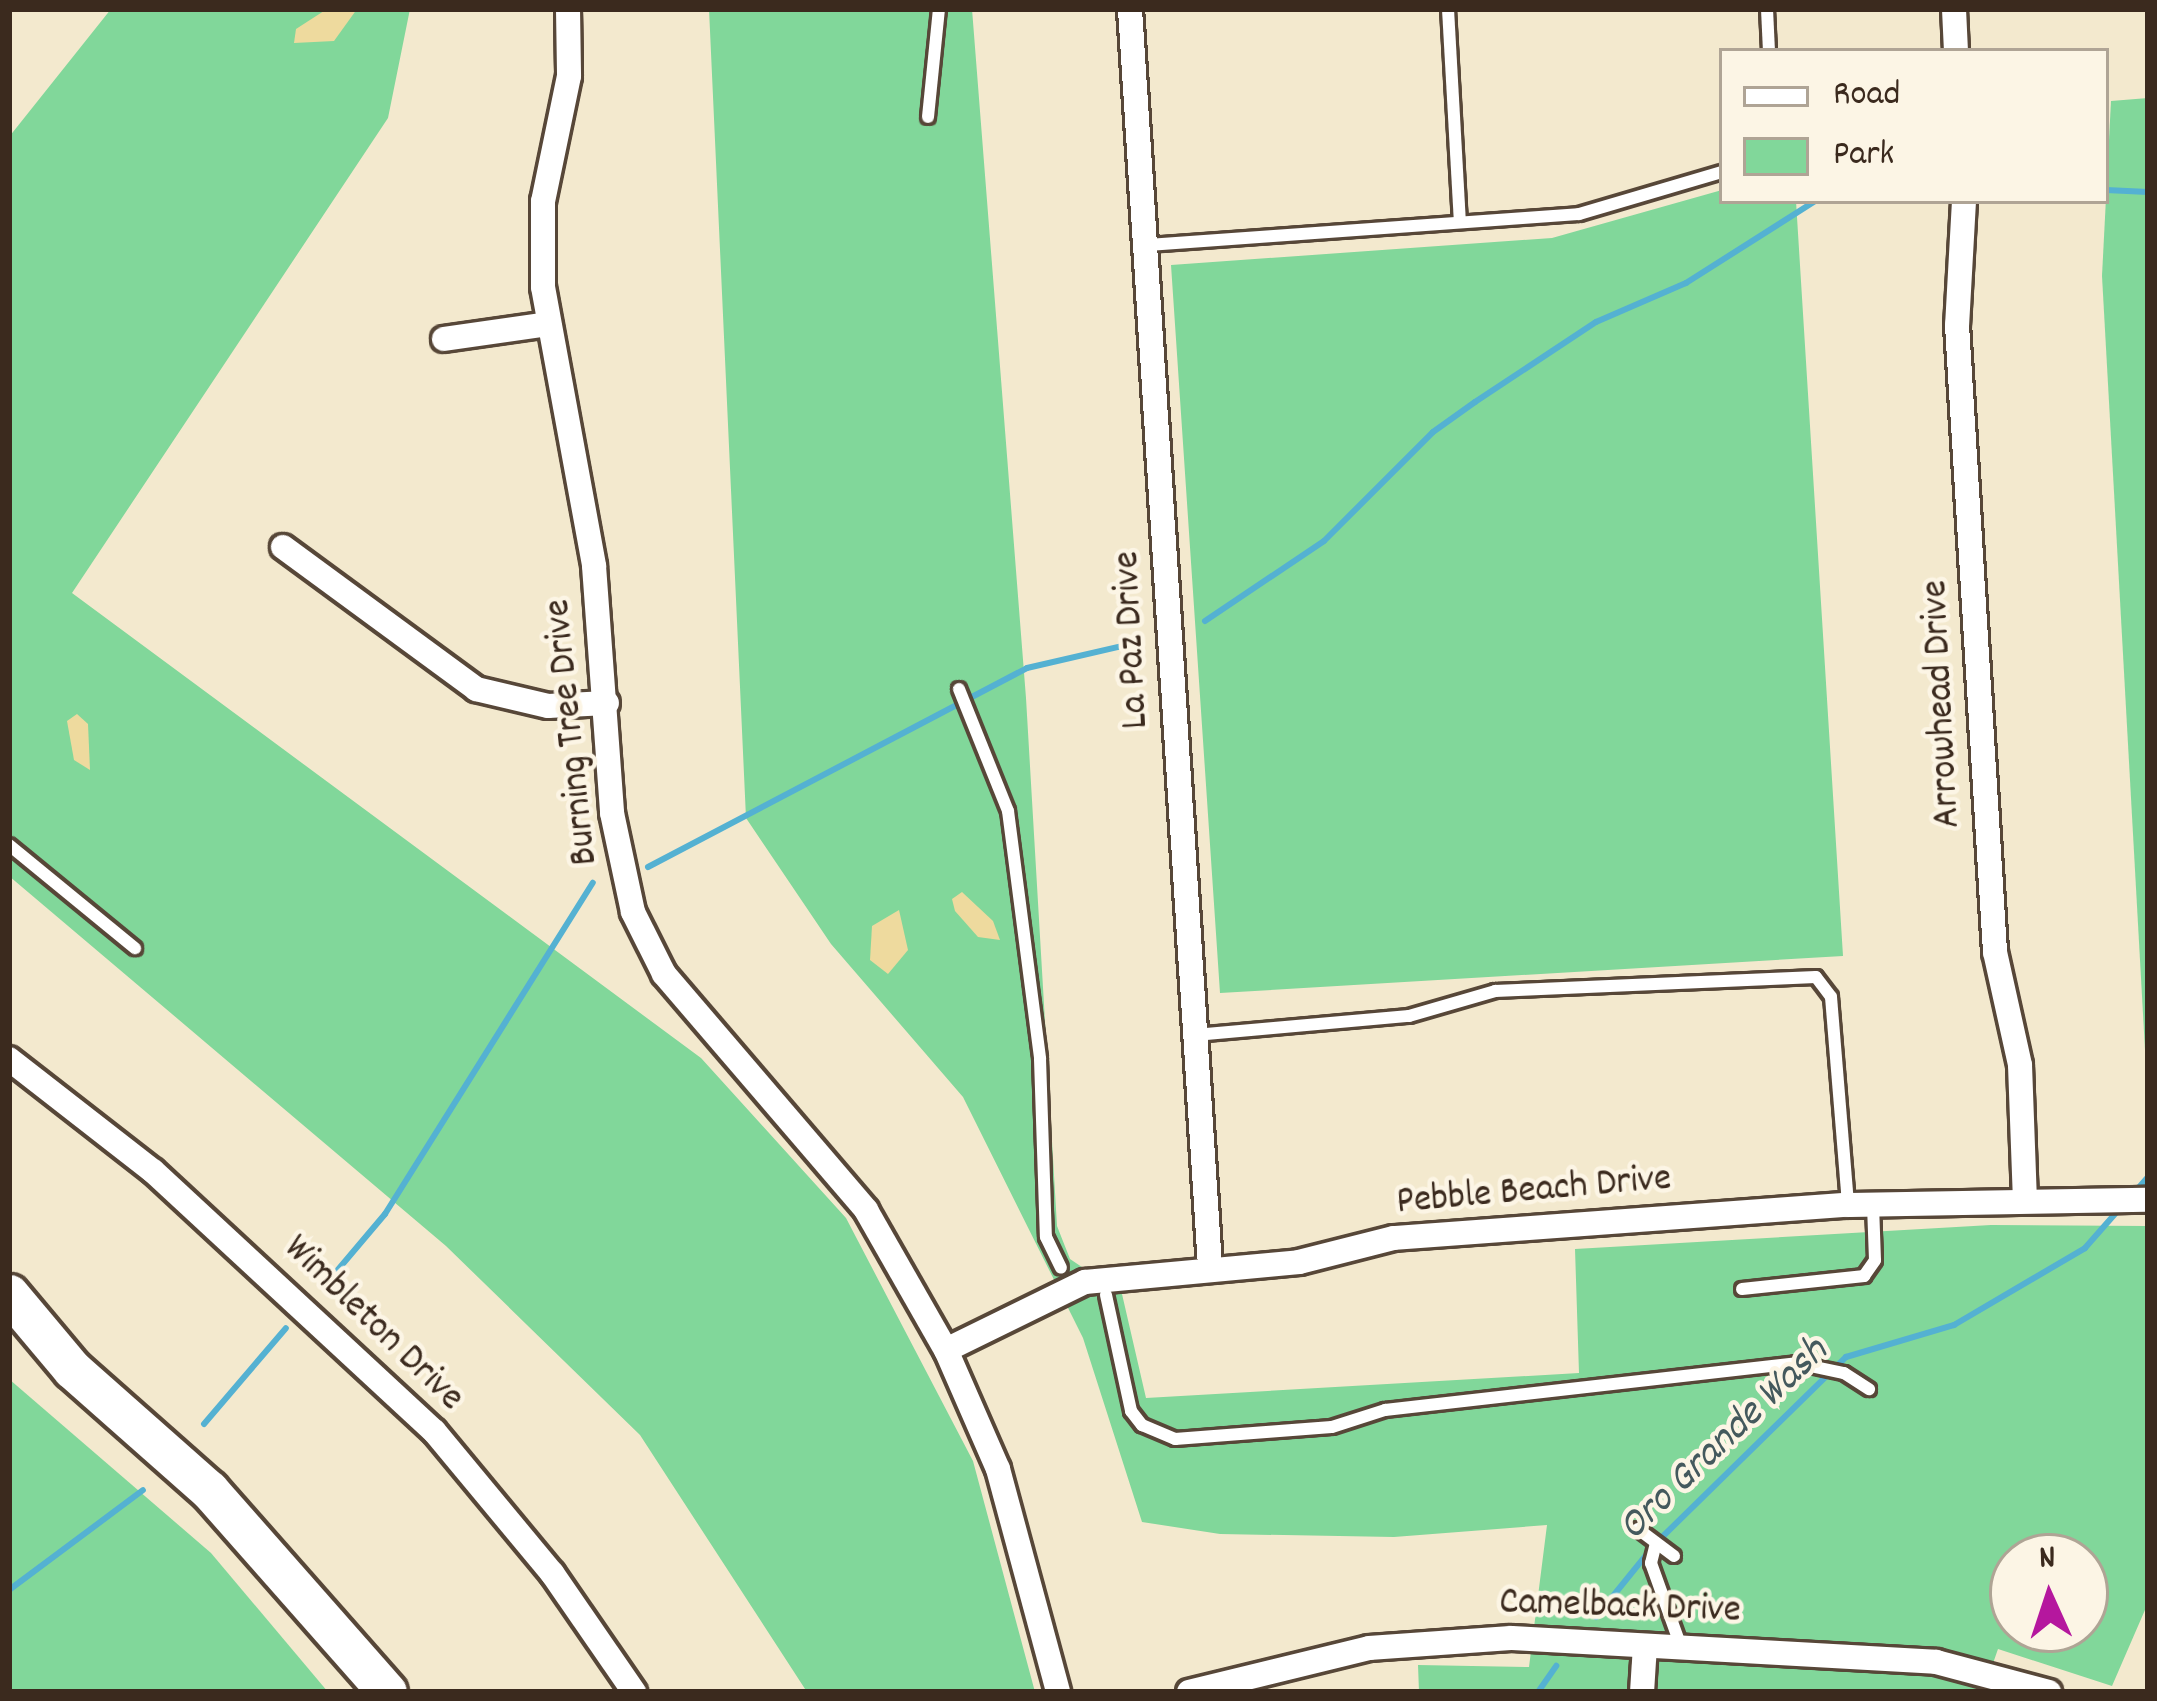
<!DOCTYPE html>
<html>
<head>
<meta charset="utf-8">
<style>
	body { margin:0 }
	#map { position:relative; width:2157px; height:1701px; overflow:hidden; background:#f3e9ce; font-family:Dekko,sans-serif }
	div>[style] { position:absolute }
	.green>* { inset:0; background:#81d79a }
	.sand>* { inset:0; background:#eeda9e }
	.stream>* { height:6px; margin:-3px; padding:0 3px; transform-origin:3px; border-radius:3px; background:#54b1d2 }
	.roads { filter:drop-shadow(3px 0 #574738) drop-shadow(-3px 0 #574738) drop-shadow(0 3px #574738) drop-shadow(0 -3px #574738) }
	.lane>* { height:12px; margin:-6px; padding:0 6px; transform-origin:6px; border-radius:6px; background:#fff }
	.street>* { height:24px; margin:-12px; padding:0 12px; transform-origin:12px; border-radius:12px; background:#fff }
	.primary>* { height:39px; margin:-19.5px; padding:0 19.5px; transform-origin:19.5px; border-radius:19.5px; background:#fff }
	span { translate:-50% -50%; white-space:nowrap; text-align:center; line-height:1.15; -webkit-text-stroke:9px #fcf5e5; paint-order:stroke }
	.street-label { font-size:39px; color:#3b2a1e }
	.water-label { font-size:42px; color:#44595d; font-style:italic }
	.frame { position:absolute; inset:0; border:12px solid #3b2a1e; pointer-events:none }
	.legend { position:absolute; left:1719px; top:48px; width:390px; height:156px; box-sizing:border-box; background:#fcf5e5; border:3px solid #afa495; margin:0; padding:15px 21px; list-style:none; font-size:36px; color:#3b2a1e }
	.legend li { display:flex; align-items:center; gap:24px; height:60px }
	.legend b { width:60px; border:3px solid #afa495 }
	.north { position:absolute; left:1989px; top:1533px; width:120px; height:120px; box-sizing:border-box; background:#fcf5e5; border:3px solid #afa495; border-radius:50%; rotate:357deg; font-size:33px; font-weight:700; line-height:48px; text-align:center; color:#3b2a1e }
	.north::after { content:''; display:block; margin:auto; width:42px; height:54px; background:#b5179e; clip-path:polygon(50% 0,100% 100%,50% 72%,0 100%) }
</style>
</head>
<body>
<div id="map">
	<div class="green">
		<i style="clip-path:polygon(111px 9px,410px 9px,388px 118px,72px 593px,701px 1058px,846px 1218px,973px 1461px,1035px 1692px,807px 1692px,640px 1435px,446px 1246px,9px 876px,9px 137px)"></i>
		<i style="clip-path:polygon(evenodd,709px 9px,972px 9px,1026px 698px,1057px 1226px,1070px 1259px,1122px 1294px,1146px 1398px,1579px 1373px,1575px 1249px,1991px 1225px,2146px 1226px,2148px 1603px,2112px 1686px,1998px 1649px,1983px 1692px,1419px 1692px,1418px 1665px,1529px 1667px,1547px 1525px,1394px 1537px,1220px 1534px,1142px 1522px,1083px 1338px,963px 1097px,831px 944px,746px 818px,709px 9px,2013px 1557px,2085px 1557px,2085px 1629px,2013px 1629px,2013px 1557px)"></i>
		<i style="clip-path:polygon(2148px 98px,2148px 1104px,2102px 276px,2111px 101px)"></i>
		<i style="clip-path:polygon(1722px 190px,1722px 201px,1796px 201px,1843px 956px,1220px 993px,1171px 265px,1552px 238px)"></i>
		<i style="clip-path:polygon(9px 1379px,211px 1553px,328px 1692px,9px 1692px)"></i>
	</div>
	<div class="sand">
		<i style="clip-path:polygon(327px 9px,357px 9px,334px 41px,294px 43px,296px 29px)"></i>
		<i style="clip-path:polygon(77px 714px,88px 724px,90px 770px,74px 760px,67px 721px)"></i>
		<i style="clip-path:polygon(962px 892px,993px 921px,1000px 940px,978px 937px,955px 911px,952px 899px)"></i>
		<i style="clip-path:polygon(899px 910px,908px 950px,888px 974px,870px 960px,872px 926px)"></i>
	</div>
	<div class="stream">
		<i style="left:2106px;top:190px;width:42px;rotate:2.7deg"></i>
		<i style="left:1205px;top:621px;width:143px;rotate:-33.9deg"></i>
		<i style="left:1324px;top:541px;width:154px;rotate:-45deg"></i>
		<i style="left:1433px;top:432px;width:52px;rotate:-35.5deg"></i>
		<i style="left:1475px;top:402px;width:145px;rotate:-33.5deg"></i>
		<i style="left:1596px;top:322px;width:98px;rotate:-23.4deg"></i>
		<i style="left:1686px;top:283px;width:153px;rotate:-32.4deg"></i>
		<i style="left:648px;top:867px;width:428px;rotate:-27.7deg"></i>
		<i style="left:1027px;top:668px;width:116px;rotate:-13deg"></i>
		<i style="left:2134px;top:1193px;width:21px;rotate:-49deg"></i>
		<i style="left:325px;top:1285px;width:93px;rotate:-49.8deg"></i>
		<i style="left:385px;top:1214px;width:391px;rotate:-57.9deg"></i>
		<i style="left:204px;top:1424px;width:126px;rotate:-49.5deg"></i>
		<i style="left:9px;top:1590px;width:167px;rotate:-36.7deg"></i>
		<i style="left:1596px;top:1617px;width:95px;rotate:-51deg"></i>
		<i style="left:1656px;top:1543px;width:266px;rotate:-44.4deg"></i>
		<i style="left:1846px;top:1357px;width:113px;rotate:-16.5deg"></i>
		<i style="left:1954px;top:1325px;width:152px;rotate:-30.4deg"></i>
		<i style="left:2085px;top:1248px;width:55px;rotate:-48.7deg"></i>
		<i style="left:1538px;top:1692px;width:32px;rotate:-55deg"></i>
	</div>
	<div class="roads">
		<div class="lane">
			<i style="left:1448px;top:9px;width:212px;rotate:86.8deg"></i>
			<i style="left:1767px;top:9px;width:42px;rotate:87.3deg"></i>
			<i style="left:928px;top:117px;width:109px;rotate:-84.2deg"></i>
			<i style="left:1147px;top:245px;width:433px;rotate:-4.1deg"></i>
			<i style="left:1579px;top:214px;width:149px;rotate:-16.4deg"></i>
			<i style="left:959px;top:689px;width:131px;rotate:68.1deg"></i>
			<i style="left:1008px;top:811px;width:250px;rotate:82.6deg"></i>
			<i style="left:1040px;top:1059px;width:178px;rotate:88.1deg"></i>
			<i style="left:1046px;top:1237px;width:34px;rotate:64deg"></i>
			<i style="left:9px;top:845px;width:163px;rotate:39.3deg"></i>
			<i style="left:1195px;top:1035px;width:215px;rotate:-5.1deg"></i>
			<i style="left:1409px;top:1016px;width:90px;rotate:-16.2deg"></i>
			<i style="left:1495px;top:991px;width:321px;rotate:-2.5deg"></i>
			<i style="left:1816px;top:977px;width:25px;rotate:53deg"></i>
			<i style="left:1831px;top:997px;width:209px;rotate:85.3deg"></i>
			<i style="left:1742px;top:1289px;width:123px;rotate:-6.1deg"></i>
			<i style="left:1864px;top:1276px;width:19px;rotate:-55deg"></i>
			<i style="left:1875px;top:1260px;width:55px;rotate:-92.1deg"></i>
			<i style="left:1106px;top:1295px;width:119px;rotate:77.8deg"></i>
			<i style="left:1131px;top:1411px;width:18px;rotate:52deg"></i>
			<i style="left:1142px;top:1425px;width:36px;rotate:23deg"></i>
			<i style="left:1175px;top:1439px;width:157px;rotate:-4.4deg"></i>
			<i style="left:1332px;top:1427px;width:56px;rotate:-17.8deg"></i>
			<i style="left:1385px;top:1410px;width:414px;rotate:-6.5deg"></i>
			<i style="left:1796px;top:1363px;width:49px;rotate:11.8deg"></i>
			<i style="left:1844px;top:1373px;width:30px;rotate:33deg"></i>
			<i style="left:1638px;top:1529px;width:45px;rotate:36.9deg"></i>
			<i style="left:1656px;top:1543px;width:21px;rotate:104deg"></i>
			<i style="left:1651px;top:1563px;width:89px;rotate:70.3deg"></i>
		</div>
		<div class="street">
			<i style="left:568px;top:9px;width:67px;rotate:89.1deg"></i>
			<i style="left:569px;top:76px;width:128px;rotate:101.7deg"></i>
			<i style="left:543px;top:201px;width:86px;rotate:90deg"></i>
			<i style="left:543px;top:287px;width:284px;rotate:79.6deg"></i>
			<i style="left:594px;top:566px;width:248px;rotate:85.8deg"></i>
			<i style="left:612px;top:813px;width:101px;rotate:78deg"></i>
			<i style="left:633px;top:912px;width:69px;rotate:63.4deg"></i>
			<i style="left:664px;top:974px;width:311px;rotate:49.4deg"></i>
			<i style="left:866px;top:1210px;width:161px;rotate:60.3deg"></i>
			<i style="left:946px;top:1350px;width:130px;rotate:66.4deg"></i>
			<i style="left:998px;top:1469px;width:231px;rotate:74.9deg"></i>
			<i style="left:1130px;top:9px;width:1261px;rotate:86.36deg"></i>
			<i style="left:1954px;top:9px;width:42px;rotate:87.3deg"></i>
			<i style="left:1964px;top:201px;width:124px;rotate:93.2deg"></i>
			<i style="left:1957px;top:325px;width:628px;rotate:86.53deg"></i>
			<i style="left:1995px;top:952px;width:116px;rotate:77.5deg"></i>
			<i style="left:2020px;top:1065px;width:135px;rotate:87.9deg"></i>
			<i style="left:444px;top:339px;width:105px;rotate:-8.2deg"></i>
			<i style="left:283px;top:547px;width:240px;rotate:36.3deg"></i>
			<i style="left:476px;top:689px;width:74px;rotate:13.3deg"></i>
			<i style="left:548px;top:706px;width:59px;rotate:-2.9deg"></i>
			<i style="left:9px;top:1059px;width:182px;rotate:37.9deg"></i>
			<i style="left:153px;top:1171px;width:383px;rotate:42.8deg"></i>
			<i style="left:434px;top:1431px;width:185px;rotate:50.3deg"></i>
			<i style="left:552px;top:1573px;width:145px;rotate:55.4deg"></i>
			<i style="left:946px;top:1350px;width:155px;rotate:-26.1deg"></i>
			<i style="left:1085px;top:1282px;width:215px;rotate:-5.3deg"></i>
			<i style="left:1299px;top:1262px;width:98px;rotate:-14.2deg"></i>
			<i style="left:1394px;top:1238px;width:455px;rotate:-4.2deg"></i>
			<i style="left:1848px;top:1205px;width:300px;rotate:-1deg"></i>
			<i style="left:1189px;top:1692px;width:185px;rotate:-13.7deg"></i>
			<i style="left:1369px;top:1648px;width:142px;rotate:-4deg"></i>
			<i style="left:1511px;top:1638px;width:426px;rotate:3.2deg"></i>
			<i style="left:1936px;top:1662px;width:117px;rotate:14.9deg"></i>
			<i style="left:1642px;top:1692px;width:46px;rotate:-86.3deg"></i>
		</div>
		<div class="primary">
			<i style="left:9px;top:1294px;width:98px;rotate:50deg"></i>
			<i style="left:72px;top:1369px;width:183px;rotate:41.5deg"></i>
			<i style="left:209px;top:1490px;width:269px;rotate:48.6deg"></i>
		</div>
	</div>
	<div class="street-label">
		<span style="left:1134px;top:640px;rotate:-93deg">La Paz Drive</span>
		<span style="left:1944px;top:704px;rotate:-93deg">Arrowhead Drive</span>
		<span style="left:574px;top:732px;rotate:-96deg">Burning Tree Drive</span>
		<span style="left:1534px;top:1193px;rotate:-5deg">Pebble Beach Drive</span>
		<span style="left:372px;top:1325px;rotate:44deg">Wimbleton Drive</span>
		<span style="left:1620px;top:1609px;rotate:2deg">Camelback Drive</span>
	</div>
	<div class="water-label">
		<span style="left:1725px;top:1441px;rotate:-44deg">Oro Grande Wash</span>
	</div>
	<div class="frame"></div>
	<ul class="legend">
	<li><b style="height:15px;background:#fff"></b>Road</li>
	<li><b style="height:33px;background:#81d79a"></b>Park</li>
	</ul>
	<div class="north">N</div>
</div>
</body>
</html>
